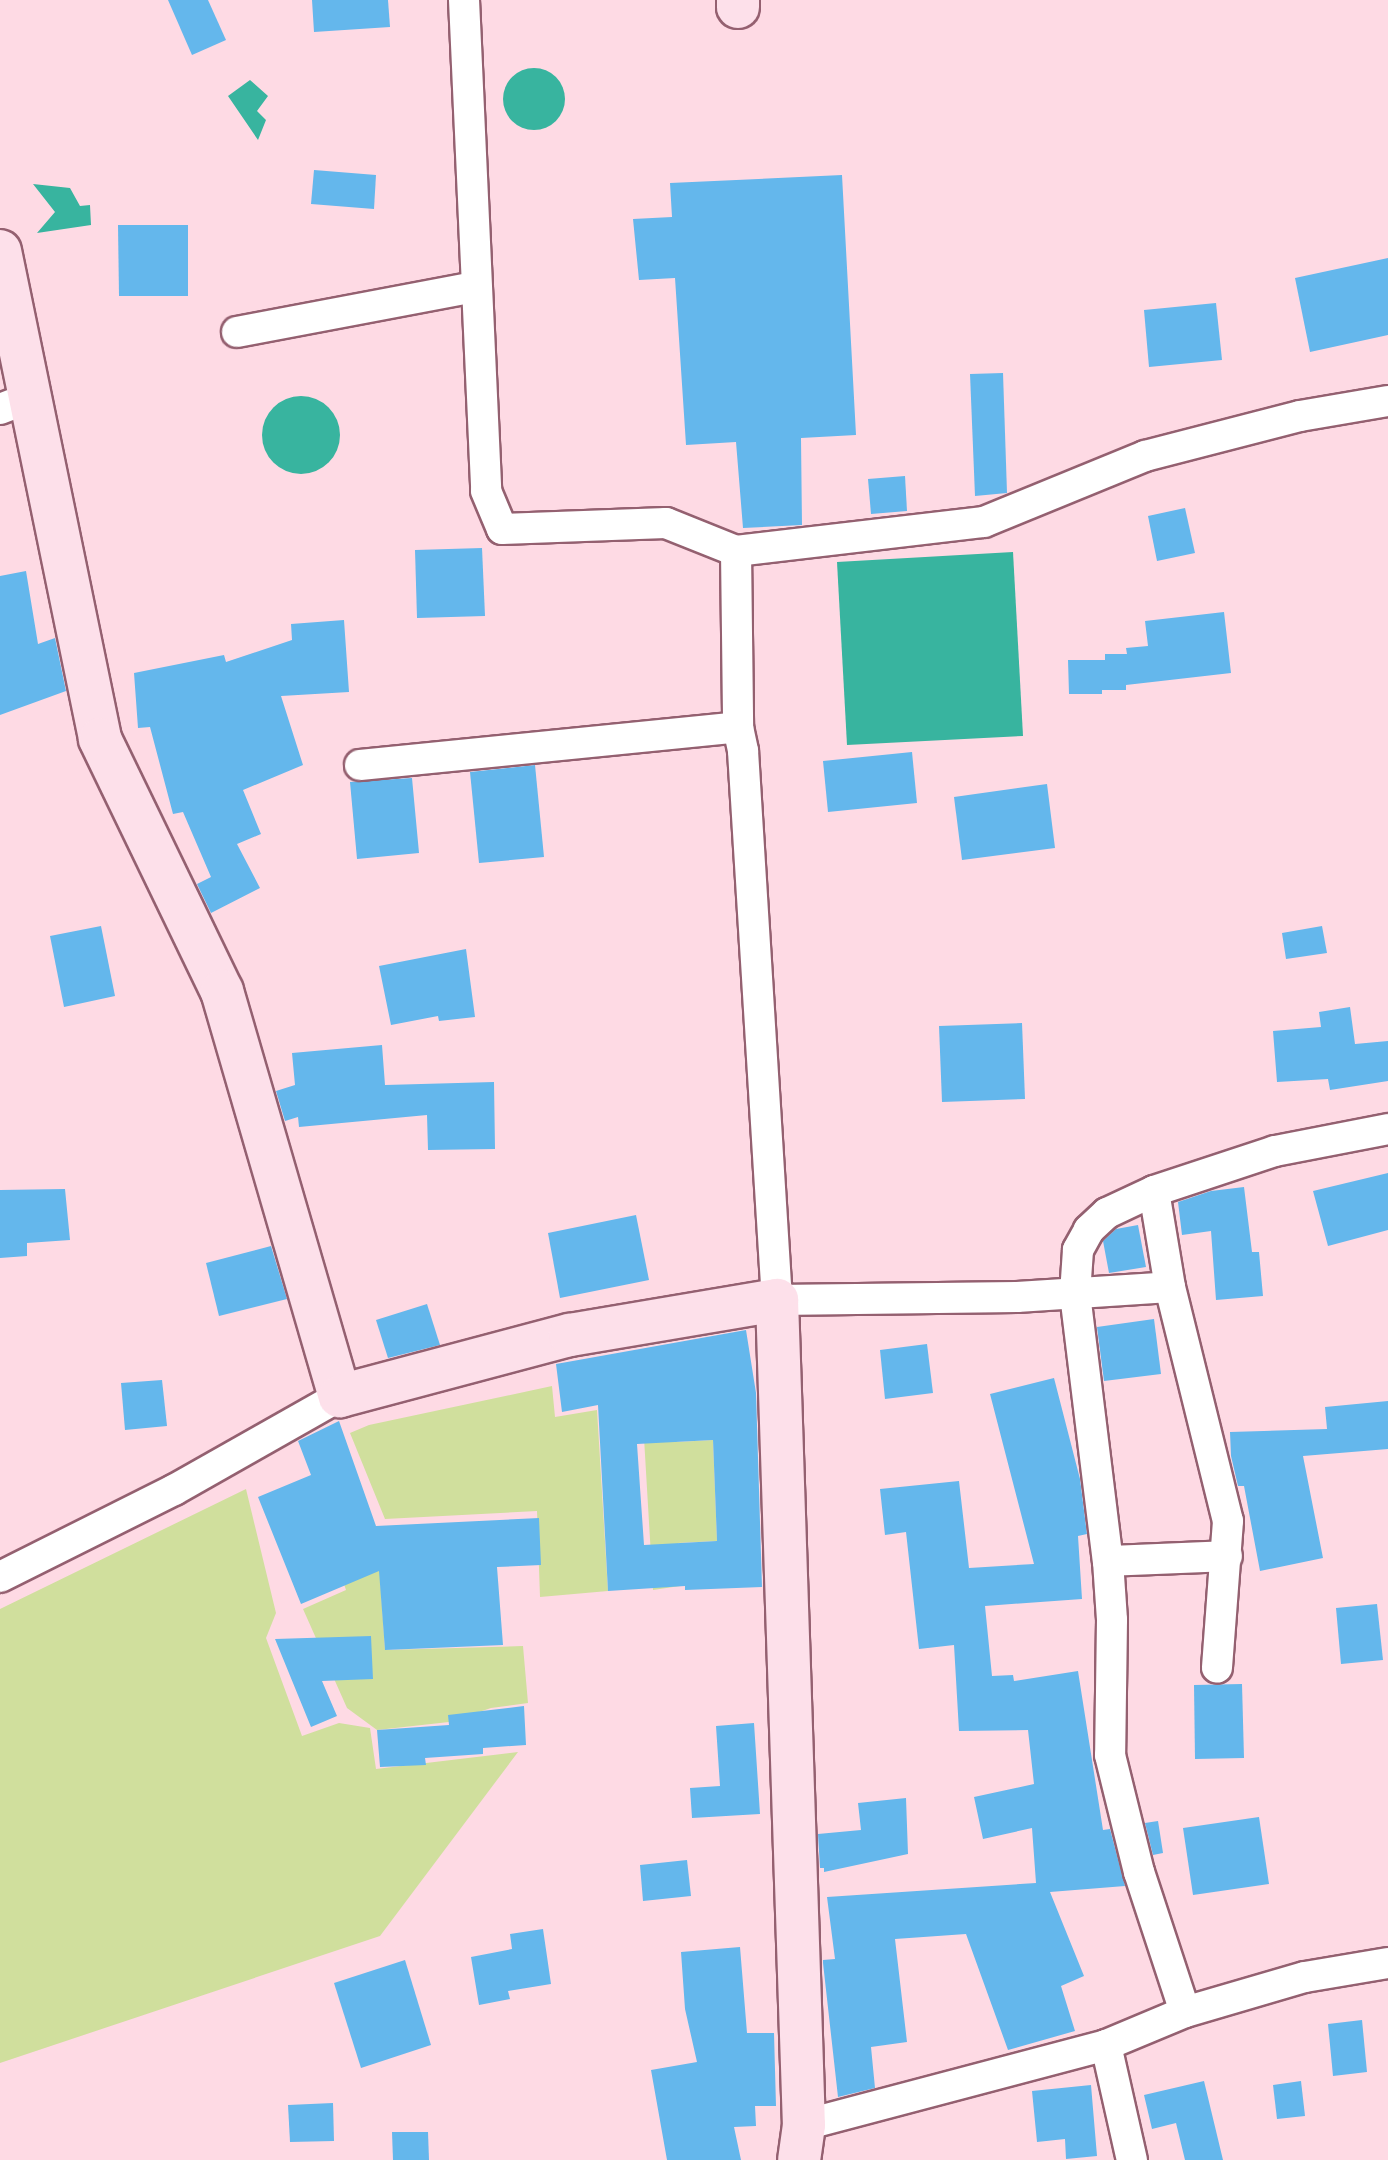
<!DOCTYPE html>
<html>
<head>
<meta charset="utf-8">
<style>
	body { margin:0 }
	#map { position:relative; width:1388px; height:2160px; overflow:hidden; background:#fedae4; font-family:Mulish,sans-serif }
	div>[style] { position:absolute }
	.green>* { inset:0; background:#d0df9d }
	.water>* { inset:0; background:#38b49f }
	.round { border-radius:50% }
	.building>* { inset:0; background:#64b7ec }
	.roads { filter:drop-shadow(2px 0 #946070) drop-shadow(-2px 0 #946070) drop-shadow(0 2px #946070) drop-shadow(0 -2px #946070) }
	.street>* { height:30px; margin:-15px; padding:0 15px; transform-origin:15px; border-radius:15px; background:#fff }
	.secondary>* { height:42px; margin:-21px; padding:0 21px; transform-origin:21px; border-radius:21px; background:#fde0ea }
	span { translate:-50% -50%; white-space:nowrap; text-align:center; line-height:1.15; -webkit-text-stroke:7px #fedae4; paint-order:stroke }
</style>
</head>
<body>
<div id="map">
	<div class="green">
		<i style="clip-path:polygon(552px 1386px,555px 1417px,597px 1410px,608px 1591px,540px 1597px,537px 1511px,385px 1519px,350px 1433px,369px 1425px)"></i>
		<i style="clip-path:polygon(675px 1397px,677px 1442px,713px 1440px,717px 1541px,678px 1543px,680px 1586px,653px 1590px,642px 1404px)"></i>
		<i style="clip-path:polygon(246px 1489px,276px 1613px,266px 1638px,302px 1736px,339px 1723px,370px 1728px,376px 1769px,518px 1752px,380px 1936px,0 2063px,0 1609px)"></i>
		<i style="clip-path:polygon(378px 1546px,385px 1650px,523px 1646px,528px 1703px,491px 1708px,449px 1722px,377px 1730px,347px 1708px,303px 1609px,346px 1590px,338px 1566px)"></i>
	</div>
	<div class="water">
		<i class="round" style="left:503px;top:68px;width:62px;height:62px"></i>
		<i style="clip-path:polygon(250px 80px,268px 96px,257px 111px,266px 120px,258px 140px,228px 96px)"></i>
		<i style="clip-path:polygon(33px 184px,70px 188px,80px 206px,90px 205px,91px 225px,37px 233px,55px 212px)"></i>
		<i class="round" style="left:262px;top:396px;width:78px;height:78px"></i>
		<i style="clip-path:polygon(1013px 552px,1023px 736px,847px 745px,837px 562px)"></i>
	</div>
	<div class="building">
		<i style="clip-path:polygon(168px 0,208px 0,226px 40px,192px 55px)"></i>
		<i style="clip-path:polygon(312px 0,388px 0,390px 27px,314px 32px)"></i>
		<i style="clip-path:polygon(314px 170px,376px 175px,374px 209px,311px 204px)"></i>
		<i style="clip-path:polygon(842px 175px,856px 435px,801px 438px,802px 525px,743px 528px,736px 442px,686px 445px,675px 278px,639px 280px,633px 219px,672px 217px,670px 183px)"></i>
		<i style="clip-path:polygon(118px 225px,188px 225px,188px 296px,119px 296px)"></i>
		<i style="clip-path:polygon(1388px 258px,1388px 335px,1310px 352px,1295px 278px)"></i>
		<i style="clip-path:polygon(1216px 303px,1222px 360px,1149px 367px,1144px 310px)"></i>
		<i style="clip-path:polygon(1003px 373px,1007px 493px,975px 496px,970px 374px)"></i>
		<i style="clip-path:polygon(905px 476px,907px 511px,871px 514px,868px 479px)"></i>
		<i style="clip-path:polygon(1185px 508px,1195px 553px,1157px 561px,1148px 516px)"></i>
		<i style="clip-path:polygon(482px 548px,485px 616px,417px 618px,415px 550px)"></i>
		<i style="clip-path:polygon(26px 571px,38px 644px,55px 638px,66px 691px,0 715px,0 576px)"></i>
		<i style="clip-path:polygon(1224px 612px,1231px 673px,1126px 685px,1126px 690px,1102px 690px,1102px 694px,1069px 694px,1068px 660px,1105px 660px,1105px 654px,1127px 654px,1126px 648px,1148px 646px,1145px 621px)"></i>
		<i style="clip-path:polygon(344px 620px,349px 692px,281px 696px,303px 765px,243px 790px,261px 834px,237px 844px,260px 888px,211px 913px,197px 884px,211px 877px,183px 812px,173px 814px,150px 727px,138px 728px,134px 673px,224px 655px,226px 662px,292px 640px,291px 624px)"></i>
		<i style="clip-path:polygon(912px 752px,917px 803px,828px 812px,823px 761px)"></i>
		<i style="clip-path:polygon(535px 765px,544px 857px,479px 863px,470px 772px)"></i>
		<i style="clip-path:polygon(412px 778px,419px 853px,357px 859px,350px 782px)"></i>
		<i style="clip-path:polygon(1047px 784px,1055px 848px,962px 860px,954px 797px)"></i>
		<i style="clip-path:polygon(101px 926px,115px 996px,64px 1007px,50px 936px)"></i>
		<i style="clip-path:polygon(1322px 926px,1327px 953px,1286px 959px,1282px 933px)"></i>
		<i style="clip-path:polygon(466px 949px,475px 1017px,439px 1021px,438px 1016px,391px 1025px,379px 966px)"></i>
		<i style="clip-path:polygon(1350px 1007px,1355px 1044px,1388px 1041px,1388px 1081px,1330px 1090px,1328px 1079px,1277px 1082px,1273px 1031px,1321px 1027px,1319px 1012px)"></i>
		<i style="clip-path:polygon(1022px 1023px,1025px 1099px,942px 1102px,939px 1026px)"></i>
		<i style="clip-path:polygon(382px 1045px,385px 1085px,494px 1082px,495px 1149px,428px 1150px,427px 1115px,299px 1127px,298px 1117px,285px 1121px,276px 1091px,295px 1085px,292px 1053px)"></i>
		<i style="clip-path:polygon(1388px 1173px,1388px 1230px,1328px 1246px,1313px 1191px)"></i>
		<i style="clip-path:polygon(1244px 1187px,1252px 1252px,1259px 1252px,1263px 1296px,1216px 1300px,1211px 1231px,1182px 1235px,1178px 1202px,1211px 1191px)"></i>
		<i style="clip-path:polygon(65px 1189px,70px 1240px,27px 1243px,27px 1256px,0 1258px,0 1190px)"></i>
		<i style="clip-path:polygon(636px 1215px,649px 1280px,560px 1298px,548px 1233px)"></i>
		<i style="clip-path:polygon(1138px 1225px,1146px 1267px,1109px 1273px,1103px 1241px,1116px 1229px)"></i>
		<i style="clip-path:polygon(271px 1246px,287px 1299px,219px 1316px,206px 1263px)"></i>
		<i style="clip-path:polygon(427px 1304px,440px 1345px,388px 1358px,376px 1320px)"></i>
		<i style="clip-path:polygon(1154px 1319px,1161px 1374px,1104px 1381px,1097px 1327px)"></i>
		<i style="clip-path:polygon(evenodd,746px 1330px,756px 1393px,762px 1587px,685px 1590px,685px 1586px,608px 1591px,598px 1405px,562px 1412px,556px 1364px,746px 1330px,713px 1440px,717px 1541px,644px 1545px,637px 1444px,713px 1440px)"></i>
		<i style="clip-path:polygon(927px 1344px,933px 1393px,885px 1399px,880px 1350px)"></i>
		<i style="clip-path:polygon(1054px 1378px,1080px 1479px,1087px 1534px,1078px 1536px,1082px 1599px,985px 1606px,992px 1676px,1013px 1675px,1014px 1681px,1078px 1671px,1103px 1830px,1110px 1829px,1125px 1886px,1050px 1892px,1084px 1976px,1061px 1986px,1075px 2031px,1008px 2050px,966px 1934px,895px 1939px,907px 2042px,871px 2047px,875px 2088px,838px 2097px,823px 1963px,823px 1960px,835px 1959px,827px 1897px,1036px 1883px,1032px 1828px,983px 1839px,974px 1797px,1034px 1784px,1028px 1730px,959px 1731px,954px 1645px,919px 1649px,906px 1532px,885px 1535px,880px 1489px,959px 1481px,969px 1568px,1034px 1564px,990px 1394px)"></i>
		<i style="clip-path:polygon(162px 1380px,167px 1426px,125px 1430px,121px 1383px)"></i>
		<i style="clip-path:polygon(1388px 1401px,1388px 1449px,1303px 1456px,1323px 1558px,1260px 1571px,1244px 1486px,1238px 1486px,1231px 1456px,1230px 1432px,1327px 1429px,1325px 1407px)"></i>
		<i style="clip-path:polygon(339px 1421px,376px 1526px,539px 1518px,541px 1565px,497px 1567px,503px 1645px,385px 1650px,379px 1571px,301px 1604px,258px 1497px,311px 1475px,298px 1441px)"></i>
		<i style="clip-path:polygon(1377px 1604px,1383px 1660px,1341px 1664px,1336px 1608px)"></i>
		<i style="clip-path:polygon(371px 1636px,373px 1679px,322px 1681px,337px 1716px,311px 1727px,275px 1639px)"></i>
		<i style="clip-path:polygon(1242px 1684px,1244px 1758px,1195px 1759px,1194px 1685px)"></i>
		<i style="clip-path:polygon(524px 1706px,526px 1745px,483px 1748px,483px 1754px,425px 1758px,426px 1765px,380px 1767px,377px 1730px,449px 1725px,448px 1715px)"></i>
		<i style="clip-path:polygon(754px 1723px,760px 1814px,692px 1818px,690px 1788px,720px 1786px,716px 1726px)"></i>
		<i style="clip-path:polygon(906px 1798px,908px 1854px,824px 1872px,824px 1868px,820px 1868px,818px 1834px,861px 1830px,858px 1803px)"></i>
		<i style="clip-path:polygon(1259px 1817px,1269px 1884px,1193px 1895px,1183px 1828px)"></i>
		<i style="clip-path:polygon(1158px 1821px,1163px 1853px,1153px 1855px,1145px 1823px)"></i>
		<i style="clip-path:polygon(687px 1860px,691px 1896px,643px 1901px,640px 1865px)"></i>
		<i style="clip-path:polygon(543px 1929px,551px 1984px,508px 1991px,510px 1999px,479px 2005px,471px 1957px,512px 1949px,510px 1934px)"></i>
		<i style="clip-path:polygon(740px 1947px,747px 2033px,774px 2033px,776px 2106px,755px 2106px,756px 2126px,734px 2127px,741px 2160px,667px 2160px,651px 2070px,697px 2062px,685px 2009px,681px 1952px)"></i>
		<i style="clip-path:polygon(405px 1960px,431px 2045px,361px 2068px,334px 1983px)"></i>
		<i style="clip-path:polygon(1362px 2020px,1367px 2072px,1333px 2076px,1328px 2024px)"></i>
		<i style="clip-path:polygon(1204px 2081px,1223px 2160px,1185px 2160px,1176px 2123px,1152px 2129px,1144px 2095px)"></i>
		<i style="clip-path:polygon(1301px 2081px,1305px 2116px,1277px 2119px,1273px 2085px)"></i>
		<i style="clip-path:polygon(1091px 2085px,1097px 2156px,1066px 2159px,1065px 2139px,1037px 2142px,1032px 2091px)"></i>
		<i style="clip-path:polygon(333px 2103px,334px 2141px,290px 2142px,288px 2105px)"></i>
		<i style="clip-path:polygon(392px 2132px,428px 2132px,429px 2160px,393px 2160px)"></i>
	</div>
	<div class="roads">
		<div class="street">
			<i style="left:464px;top:0;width:491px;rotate:87.4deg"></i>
			<i style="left:486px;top:491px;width:41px;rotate:67.2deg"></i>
			<i style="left:502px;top:529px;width:164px;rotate:-2.1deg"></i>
			<i style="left:666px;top:523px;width:75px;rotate:21.8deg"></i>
			<i style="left:736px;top:551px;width:176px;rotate:89.3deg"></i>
			<i style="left:738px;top:727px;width:25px;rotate:78deg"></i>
			<i style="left:743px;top:751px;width:550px;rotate:86.46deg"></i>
			<i style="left:777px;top:1300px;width:240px;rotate:-0.7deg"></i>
			<i style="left:1017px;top:1297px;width:153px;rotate:-3.7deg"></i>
			<i style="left:1170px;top:1287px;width:97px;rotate:-99.5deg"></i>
			<i style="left:1154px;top:1191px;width:127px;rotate:-18.3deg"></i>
			<i style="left:1275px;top:1151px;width:115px;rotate:-11deg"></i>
			<i style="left:237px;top:332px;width:243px;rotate:-10.7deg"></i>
			<i style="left:0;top:409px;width:34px;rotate:-21deg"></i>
			<i style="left:736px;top:551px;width:250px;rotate:-6.7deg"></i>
			<i style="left:984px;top:522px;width:174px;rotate:-22.3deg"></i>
			<i style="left:1145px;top:456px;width:160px;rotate:-14.5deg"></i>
			<i style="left:1300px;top:416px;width:89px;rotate:-9.7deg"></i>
			<i style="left:360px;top:765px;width:380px;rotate:-5.7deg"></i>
			<i style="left:1154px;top:1191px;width:52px;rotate:154.9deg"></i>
			<i style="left:1107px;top:1213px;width:25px;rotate:137deg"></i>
			<i style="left:1089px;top:1230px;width:23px;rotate:119deg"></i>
			<i style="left:1078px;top:1250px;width:44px;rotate:93.9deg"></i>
			<i style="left:1075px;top:1294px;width:269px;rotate:83deg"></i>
			<i style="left:1108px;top:1561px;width:59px;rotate:86.1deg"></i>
			<i style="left:1112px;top:1620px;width:135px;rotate:90.8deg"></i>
			<i style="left:1110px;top:1755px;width:121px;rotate:76.1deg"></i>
			<i style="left:1139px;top:1872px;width:147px;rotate:71.8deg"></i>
			<i style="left:1170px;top:1287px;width:241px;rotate:76.1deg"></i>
			<i style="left:1228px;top:1521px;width:147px;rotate:94.3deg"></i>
			<i style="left:1108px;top:1561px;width:119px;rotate:-2.4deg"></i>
			<i style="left:0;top:1577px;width:195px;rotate:-26.6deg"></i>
			<i style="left:174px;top:1490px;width:191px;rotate:-29.5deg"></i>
			<i style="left:1106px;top:2045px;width:86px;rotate:-22.7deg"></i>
			<i style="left:1185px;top:2012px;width:125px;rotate:-16.3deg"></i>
			<i style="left:1305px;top:1977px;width:84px;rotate:-9.6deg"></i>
			<i style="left:804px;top:2125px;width:312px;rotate:-14.8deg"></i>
			<i style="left:1106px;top:2045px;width:118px;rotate:77.3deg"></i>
		</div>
		<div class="secondary">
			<i style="left:738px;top:0;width:7px;rotate:90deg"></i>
			<i style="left:0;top:251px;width:498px;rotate:78.4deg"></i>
			<i style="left:100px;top:739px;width:280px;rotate:64.2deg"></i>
			<i style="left:222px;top:991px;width:422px;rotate:73.8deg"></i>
			<i style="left:340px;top:1396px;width:238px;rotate:-14.9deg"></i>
			<i style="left:570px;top:1335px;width:210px;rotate:-9.6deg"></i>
			<i style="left:777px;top:1300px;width:825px;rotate:88.13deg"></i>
			<i style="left:804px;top:2125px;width:35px;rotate:98deg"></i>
		</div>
	</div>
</div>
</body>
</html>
